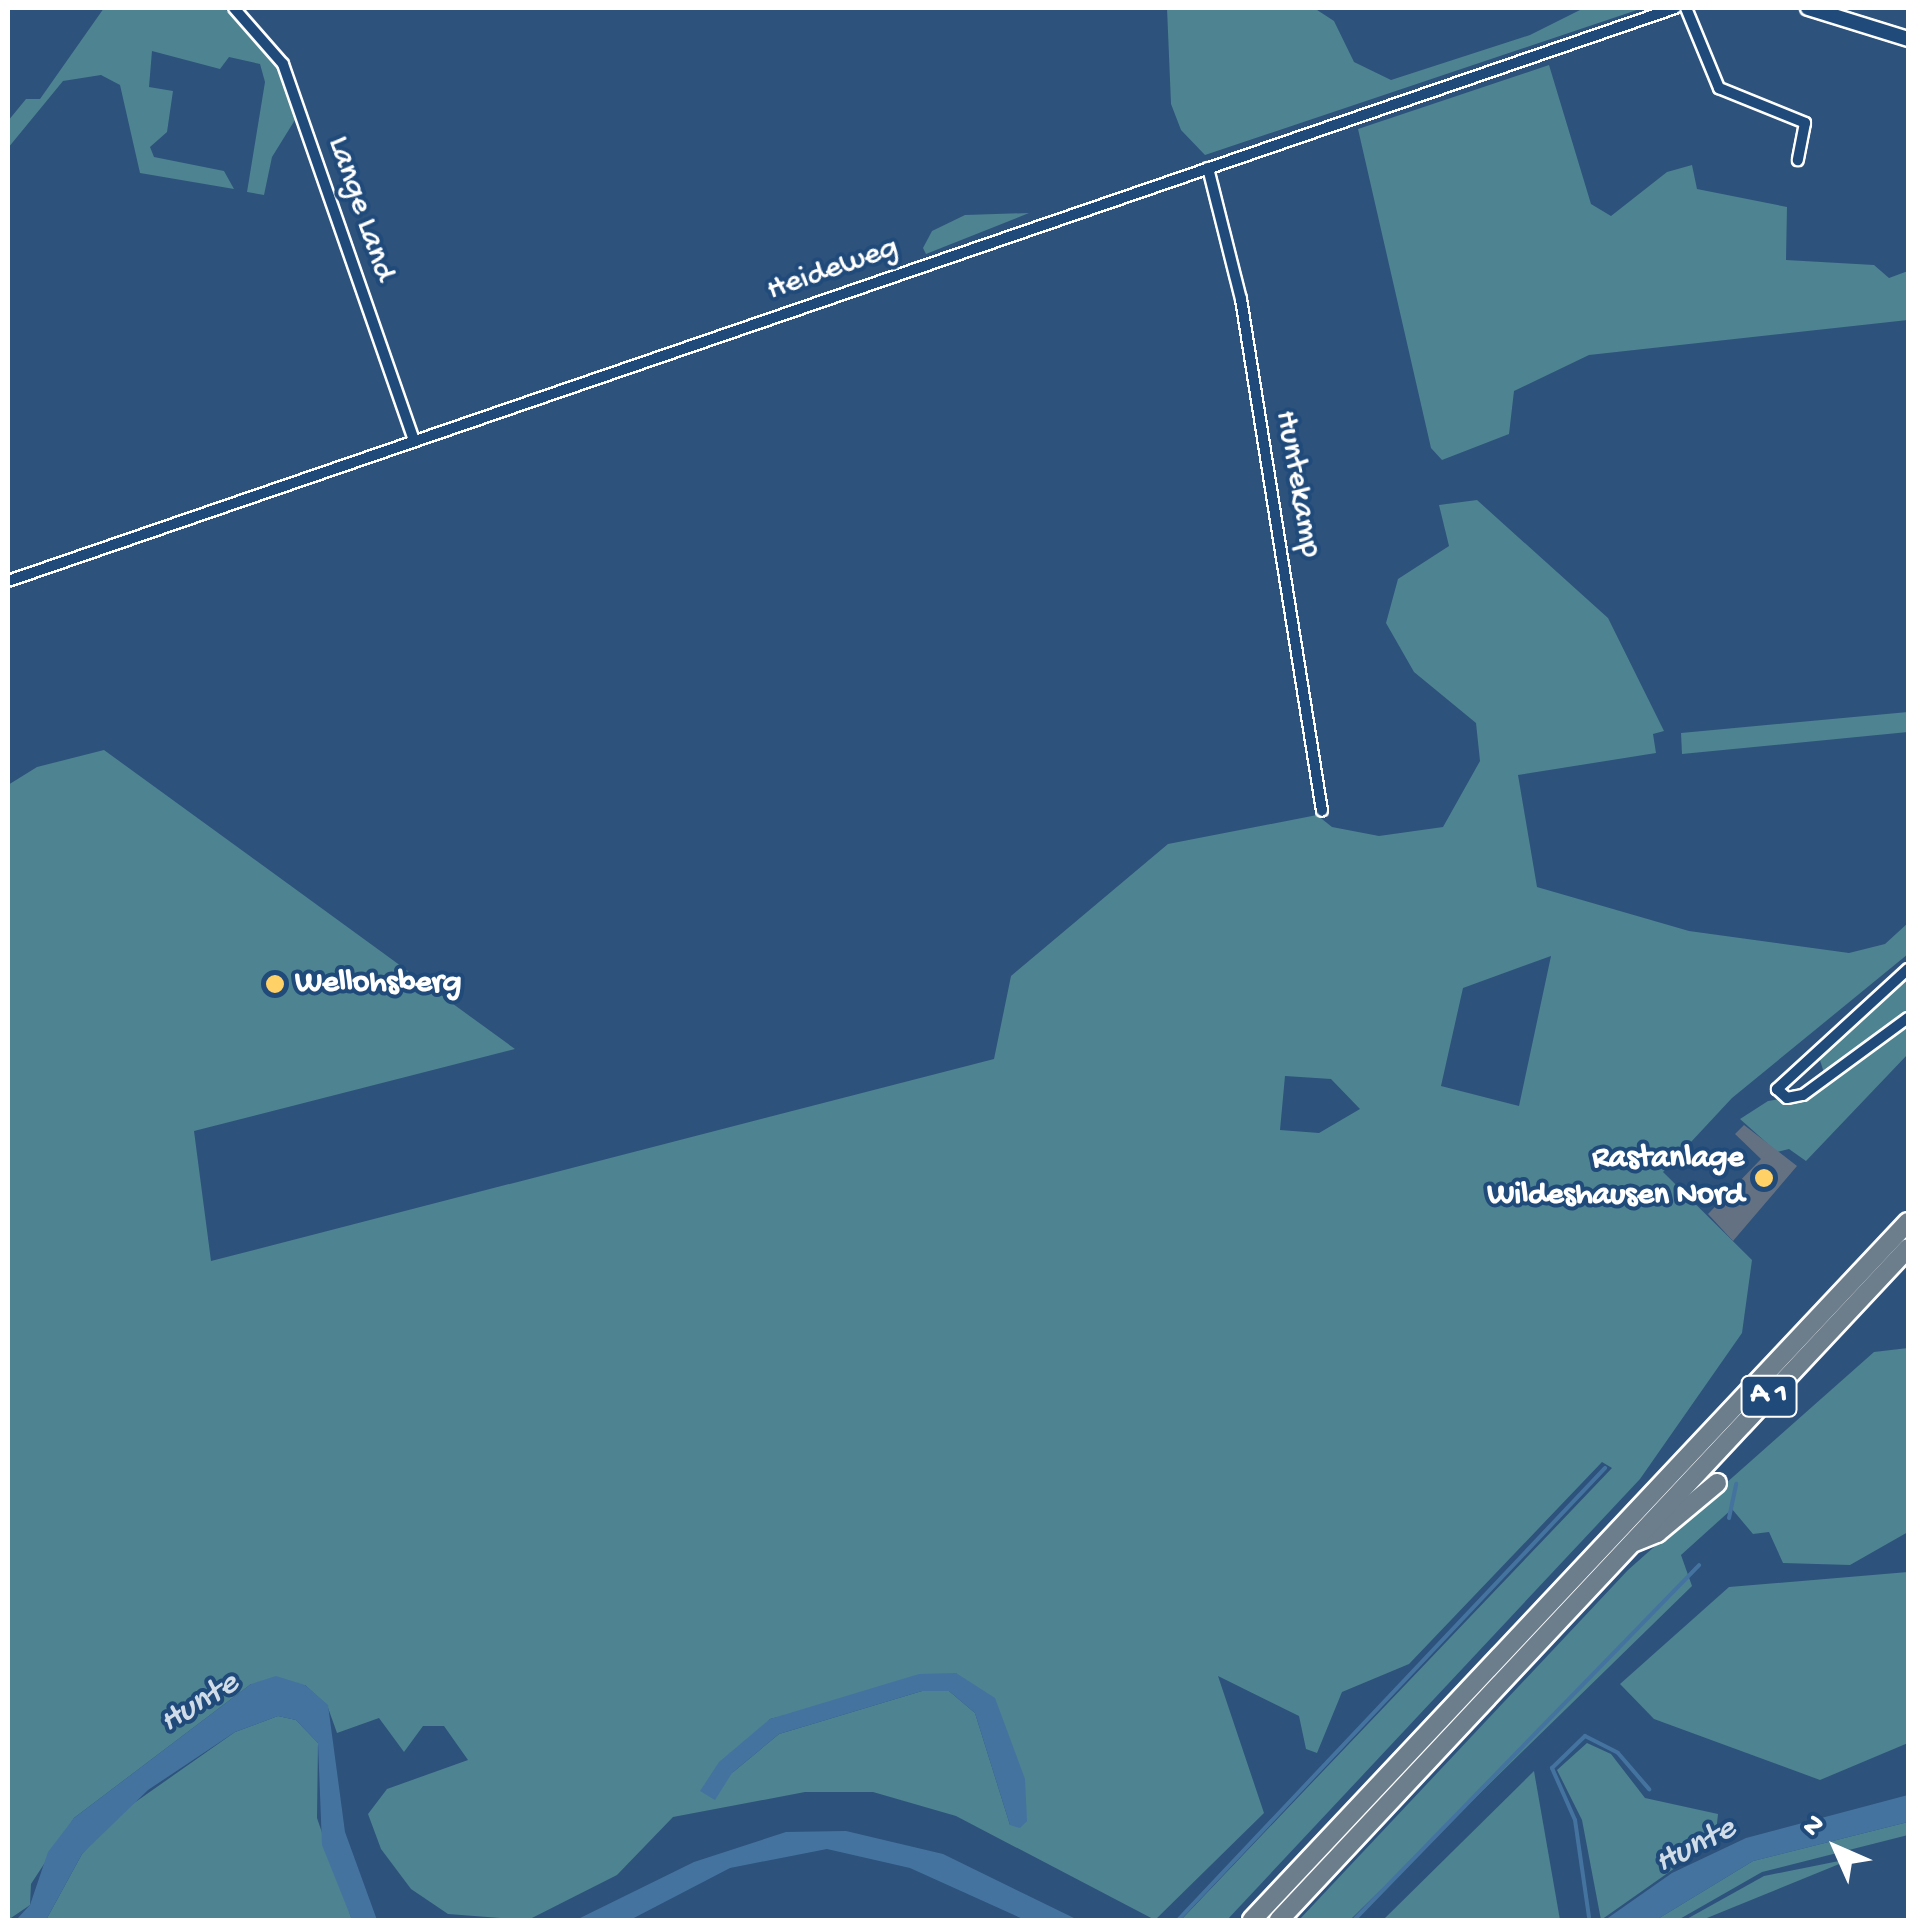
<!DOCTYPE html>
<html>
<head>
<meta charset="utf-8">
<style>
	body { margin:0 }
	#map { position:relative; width:1916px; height:1928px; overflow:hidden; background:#2d527c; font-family:"Gochi Hand",sans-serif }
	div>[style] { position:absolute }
	.green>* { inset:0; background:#4e8391 }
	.water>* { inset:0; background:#4573a0 }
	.stream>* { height:4px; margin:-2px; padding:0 2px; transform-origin:2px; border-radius:2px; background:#4573a0 }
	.building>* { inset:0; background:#647183 }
	.roads { filter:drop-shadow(2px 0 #fff) drop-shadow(-2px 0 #fff) drop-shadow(0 2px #fff) drop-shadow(0 -2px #fff) }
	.minor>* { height:10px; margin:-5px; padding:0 5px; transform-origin:5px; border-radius:5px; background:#1f4a7a }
	.secondary>* { height:14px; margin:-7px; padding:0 7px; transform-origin:7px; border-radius:7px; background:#1f4a7a }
	.motorway>* { height:18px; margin:-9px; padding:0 9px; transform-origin:9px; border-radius:9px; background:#6c7d8b }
	.dots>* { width:28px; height:28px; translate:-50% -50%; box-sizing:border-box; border:5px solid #1f4a7a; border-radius:50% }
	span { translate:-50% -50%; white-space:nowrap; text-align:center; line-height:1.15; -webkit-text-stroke:8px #1f4a7a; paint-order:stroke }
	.shield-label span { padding:2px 8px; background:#1f4a7a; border:2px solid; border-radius:8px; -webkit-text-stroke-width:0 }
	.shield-label { font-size:30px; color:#fff; font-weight:700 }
	.street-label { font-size:32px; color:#fff }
	.poi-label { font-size:32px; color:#fff; font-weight:700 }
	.left { translate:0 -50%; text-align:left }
	.right { translate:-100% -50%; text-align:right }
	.water-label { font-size:35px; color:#d0dce7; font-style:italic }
	.frame { position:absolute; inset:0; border:10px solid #fff; pointer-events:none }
	.north { position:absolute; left:1786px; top:1798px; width:100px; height:100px; -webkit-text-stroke:8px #1f4a7a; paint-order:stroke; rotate:315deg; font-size:28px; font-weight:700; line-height:40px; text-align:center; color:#fff }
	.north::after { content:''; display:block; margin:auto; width:35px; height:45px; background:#fff; clip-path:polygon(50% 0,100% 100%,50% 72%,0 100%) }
</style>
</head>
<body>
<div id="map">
	<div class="green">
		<i style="clip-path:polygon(104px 8px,224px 8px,279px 61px,298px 115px,272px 157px,264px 195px,247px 192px,265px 82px,260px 64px,229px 57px,220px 69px,152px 51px,149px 87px,173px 91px,167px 132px,150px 147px,154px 157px,224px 171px,234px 189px,140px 173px,120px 85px,101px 75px,63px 81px,8px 148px,8px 121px,26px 99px,40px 99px)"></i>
		<i style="clip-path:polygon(1167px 8px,1314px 8px,1334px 21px,1354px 62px,1391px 80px,1530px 35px,1584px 8px,1643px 8px,1205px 155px,1181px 130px,1171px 104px)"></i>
		<i style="clip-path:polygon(1549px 65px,1591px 204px,1611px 216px,1667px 172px,1692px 165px,1697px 189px,1787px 207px,1786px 260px,1874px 265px,1889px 278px,1908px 271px,1908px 320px,1589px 355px,1514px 391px,1509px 434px,1442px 460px,1431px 448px,1358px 129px)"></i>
		<i style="clip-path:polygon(1029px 213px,926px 254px,923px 248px,932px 231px,965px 215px)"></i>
		<i style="clip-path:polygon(evenodd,1477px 500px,1608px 618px,1664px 731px,1653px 734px,1656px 753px,1518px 775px,1537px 887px,1689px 931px,1849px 953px,1885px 944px,1908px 923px,1908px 954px,1732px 1098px,1663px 1172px,1752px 1260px,1742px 1333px,1640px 1479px,1227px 1920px,1181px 1920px,1612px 1468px,1602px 1462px,1409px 1664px,1342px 1692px,1317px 1753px,1306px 1749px,1299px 1716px,1218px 1676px,1264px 1813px,1155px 1920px,956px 1816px,873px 1792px,805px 1792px,673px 1817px,617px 1875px,528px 1920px,448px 1914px,411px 1889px,381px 1849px,368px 1814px,387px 1789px,468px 1760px,444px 1726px,423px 1726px,404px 1752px,379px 1718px,337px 1733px,327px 1705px,305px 1685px,251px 1684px,74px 1818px,31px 1884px,30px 1905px,8px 1920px,8px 785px,37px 767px,104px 750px,515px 1049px,194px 1131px,211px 1261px,994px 1059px,1011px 976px,1168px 844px,1317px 815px,1332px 827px,1379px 836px,1443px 827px,1480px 761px,1476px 723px,1414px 672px,1386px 623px,1398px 579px,1449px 546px,1439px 505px,1477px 500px,1551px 956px,1519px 1106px,1441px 1086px,1463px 988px,1551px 956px,1477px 500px,1285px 1076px,1331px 1079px,1360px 1109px,1319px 1133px,1280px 1130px,1285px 1076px,1477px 500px,956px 1673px,1027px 1821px,1010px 1825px,975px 1713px,949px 1691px,922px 1691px,779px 1734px,732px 1773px,770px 1719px,956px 1673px)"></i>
		<i style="clip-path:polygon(1908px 712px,1908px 732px,1682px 754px,1681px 733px)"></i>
		<i style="clip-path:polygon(1908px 975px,1908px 1010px,1824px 1073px,1818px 1054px)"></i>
		<i style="clip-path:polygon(1908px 1025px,1908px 1054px,1806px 1161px,1789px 1149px,1777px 1152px,1740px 1119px,1768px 1101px,1815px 1093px)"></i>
		<i style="clip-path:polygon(1908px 1348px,1908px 1532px,1850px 1565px,1783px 1563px,1769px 1532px,1753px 1534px,1732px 1509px,1681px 1555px,1692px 1586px,1350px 1920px,1299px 1920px,1628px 1570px,1874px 1352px)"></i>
		<i style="clip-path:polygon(1908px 1572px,1908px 1743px,1820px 1780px,1654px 1719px,1620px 1684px,1729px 1587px)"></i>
		<i style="clip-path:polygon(278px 1716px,296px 1720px,318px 1743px,317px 1818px,352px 1920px,46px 1920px,82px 1854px,117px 1815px,235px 1732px)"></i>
		<i style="clip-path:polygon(1587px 1743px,1611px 1754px,1645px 1798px,1718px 1814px,1716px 1833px,1699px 1851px,1601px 1920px,1582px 1820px,1557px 1770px)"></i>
		<i style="clip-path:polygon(1534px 1771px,1560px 1920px,1383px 1920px)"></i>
		<i style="clip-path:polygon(1908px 1822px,1908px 1835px,1762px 1872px,1678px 1920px,1656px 1920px,1753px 1861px)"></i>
		<i style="clip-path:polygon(1854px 1858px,1702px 1920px,1685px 1920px,1764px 1876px)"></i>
	</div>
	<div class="water">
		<i style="clip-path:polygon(956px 1673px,995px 1698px,1025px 1779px,1027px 1821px,1020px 1828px,1010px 1825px,975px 1713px,949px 1691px,922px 1691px,779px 1734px,732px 1773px,715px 1800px,700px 1791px,719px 1762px,770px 1719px,919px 1674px)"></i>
		<i style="clip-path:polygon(276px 1676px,305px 1685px,328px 1705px,345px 1832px,377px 1920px,352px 1920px,322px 1845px,318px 1743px,296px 1720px,278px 1716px,235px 1732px,148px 1790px,82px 1854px,46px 1920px,16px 1920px,30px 1905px,48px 1852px,74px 1818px,251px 1684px)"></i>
		<i style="clip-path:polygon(1908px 1795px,1908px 1822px,1753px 1861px,1656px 1920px,1605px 1920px,1672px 1873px,1746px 1838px)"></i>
		<i style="clip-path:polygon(846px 1831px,943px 1854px,1078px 1920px,1025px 1920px,910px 1868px,827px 1849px,730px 1868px,630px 1920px,576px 1920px,694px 1862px,786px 1832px)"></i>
	</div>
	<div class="stream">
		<i style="left:1729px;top:1518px;width:35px;rotate:-78deg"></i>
		<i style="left:1589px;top:1917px;width:98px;rotate:-98.2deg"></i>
		<i style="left:1575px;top:1820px;width:57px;rotate:-113.9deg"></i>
		<i style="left:1552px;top:1768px;width:46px;rotate:-44.1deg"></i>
		<i style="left:1585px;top:1736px;width:37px;rotate:27deg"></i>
		<i style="left:1618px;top:1753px;width:48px;rotate:49.3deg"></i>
		<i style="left:1178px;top:1920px;width:622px;rotate:-46.63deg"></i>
		<i style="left:1354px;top:1920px;width:495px;rotate:-45.8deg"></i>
	</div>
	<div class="building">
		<i style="clip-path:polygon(1744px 1125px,1797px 1166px,1733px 1241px,1708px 1214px,1761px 1159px,1735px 1134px)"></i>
	</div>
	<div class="roads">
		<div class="minor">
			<i style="left:234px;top:8px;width:74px;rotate:48.8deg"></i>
			<i style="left:283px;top:64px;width:399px;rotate:70.8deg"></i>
			<i style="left:1686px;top:8px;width:87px;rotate:67.6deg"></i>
			<i style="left:1719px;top:88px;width:93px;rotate:22.1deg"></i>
			<i style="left:1805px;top:123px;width:38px;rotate:101deg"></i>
			<i style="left:1208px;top:168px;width:135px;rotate:75.9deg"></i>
			<i style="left:1241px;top:299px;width:518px;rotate:81.01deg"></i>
			<i style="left:8px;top:581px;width:1763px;rotate:-18.97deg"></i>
			<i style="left:1908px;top:969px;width:178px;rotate:137.5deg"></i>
			<i style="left:1777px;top:1089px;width:13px;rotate:42deg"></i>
			<i style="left:1787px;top:1098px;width:16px;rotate:-11deg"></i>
			<i style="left:1803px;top:1095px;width:130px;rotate:-36.3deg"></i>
		</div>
		<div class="secondary">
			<i style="left:1808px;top:8px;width:105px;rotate:17.2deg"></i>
		</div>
		<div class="motorway">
			<i style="left:1635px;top:1542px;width:24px;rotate:-22deg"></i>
			<i style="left:1657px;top:1533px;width:78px;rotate:-39.8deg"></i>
			<i style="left:1252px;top:1920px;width:958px;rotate:-46.78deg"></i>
			<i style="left:1279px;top:1920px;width:920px;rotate:-46.89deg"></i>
		</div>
	</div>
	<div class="dots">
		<i style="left:275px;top:984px;background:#ffd166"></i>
		<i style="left:1764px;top:1178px;background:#ffd166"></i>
	</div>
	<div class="shield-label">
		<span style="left:1769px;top:1396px">A 1</span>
	</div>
	<div class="street-label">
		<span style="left:360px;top:209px;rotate:71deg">Lange Land</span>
		<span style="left:833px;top:270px;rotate:-19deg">Heideweg</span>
		<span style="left:1297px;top:484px;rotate:80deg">Huntekamp</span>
	</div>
	<div class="poi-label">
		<span class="left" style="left:295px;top:984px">Wellohsberg</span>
		<span class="right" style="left:1744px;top:1178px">Rastanlage<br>Wildeshausen Nord</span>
	</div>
	<div class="water-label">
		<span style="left:200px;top:1704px;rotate:-32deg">Hunte</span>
		<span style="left:1696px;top:1847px;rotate:-27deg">Hunte</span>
	</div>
	<div class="frame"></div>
	<div class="north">N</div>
</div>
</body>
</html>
